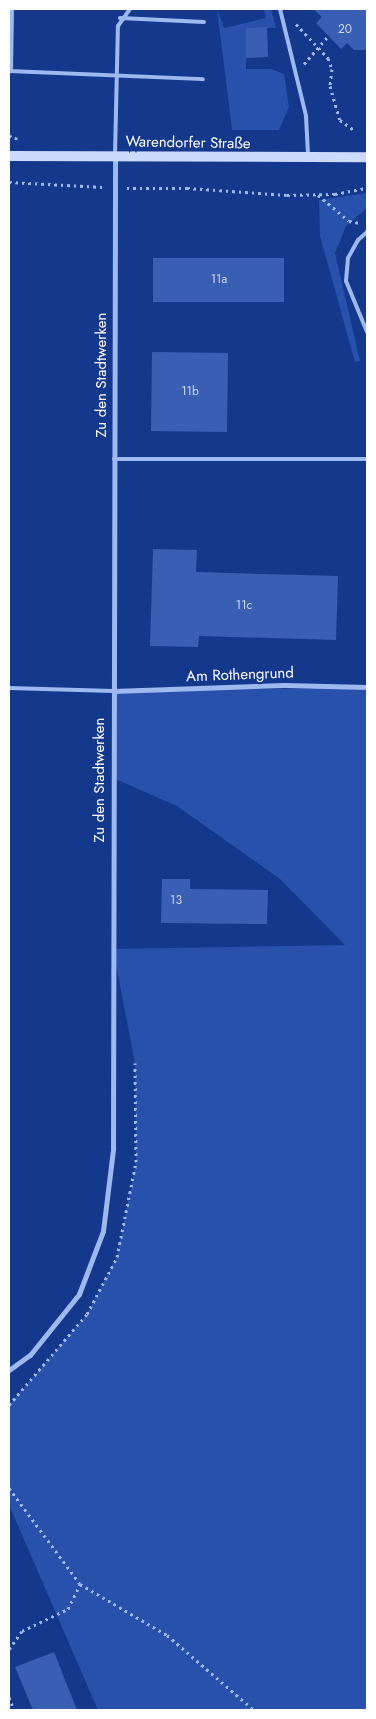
<!DOCTYPE html>
<html>
<head>
<meta charset="utf-8">
<style>
	body { margin:0 }
	#map { position:relative; width:376px; height:1719px; overflow:hidden; background:#14388c; font-family:Jost,sans-serif }
	div>[style] { position:absolute }
	.green>* { inset:0; background:#2751ab }
	.building>* { inset:0; background:#385fb4 }
	.path>* { height:3px; margin-top:-1.5px; transform-origin:0; background:repeating-linear-gradient(90deg,#9eb8f0 0 2.5px,transparent 0 6.5px) }
	.lane>* { height:4px; margin:-2px; padding:0 2px; transform-origin:2px; border-radius:2px; background:#9eb8f0 }
	.street>* { height:5px; margin:-2.5px; padding:0 2.5px; transform-origin:2.5px; border-radius:2.5px; background:#9eb8f0 }
	.secondary>* { height:10px; margin:-5px; padding:0 5px; transform-origin:5px; border-radius:5px; background:#ccdafb }
	span { translate:-50% -50%; white-space:nowrap; text-align:center; line-height:1.15; -webkit-text-stroke:4.5px #14388c; paint-order:stroke }
	.number-label { font-size:12px; color:#cdd7ec }
	.number-label span { -webkit-text-stroke-width:0 }
	.street-label { font-size:15px; color:#fff }
	.frame { position:absolute; inset:0; border:10px solid #fff; pointer-events:none }
</style>
</head>
<body>
<div id="map">
	<div class="green">
		<i style="clip-path:polygon(217px 9px,224px 28px,266px 18px,264px 9px,271px 9px,276px 28px,246px 28px,246px 69px,271px 69px,284px 74px,289px 107px,279px 130px,232px 130px)"></i>
		<i style="clip-path:polygon(367px 193px,367px 208px,346px 226px,335px 253px,360px 361px,355px 362px,320px 236px,319px 200px)"></i>
		<i style="clip-path:polygon(367px 688px,367px 1710px,98px 1710px,9px 1505px,9px 1405px,87px 1314px,117px 1256px,136px 1162px,135px 1063px,113px 949px,345px 945px,280px 879px,177px 806px,113px 778px,113px 691px)"></i>
	</div>
	<div class="building">
		<i style="clip-path:polygon(313px 9px,367px 9px,367px 50px,354px 50px,347px 43px,341px 49px,316px 23px,322px 17px)"></i>
		<i style="clip-path:polygon(267px 27px,268px 57px,246px 58px,246px 28px)"></i>
		<i style="clip-path:polygon(153px 258px,284px 258px,284px 302px,153px 302px)"></i>
		<i style="clip-path:polygon(152px 352px,228px 353px,227px 432px,151px 431px)"></i>
		<i style="clip-path:polygon(153px 549px,197px 550px,196px 572px,338px 576px,336px 640px,199px 636px,198px 647px,150px 646px)"></i>
		<i style="clip-path:polygon(162px 879px,190px 879px,190px 889px,268px 890px,267px 924px,161px 923px)"></i>
		<i style="clip-path:polygon(54px 1652px,77px 1710px,33px 1710px,15px 1667px)"></i>
	</div>
	<div class="path">
		<i style="left:296px;top:24px;width:47px;rotate:46.7deg"></i>
		<i style="left:328px;top:58px;width:12px;rotate:70deg"></i>
		<i style="left:332px;top:69px;width:17px;rotate:97deg"></i>
		<i style="left:330px;top:86px;width:35px;rotate:74deg"></i>
		<i style="left:340px;top:120px;width:16px;rotate:35deg"></i>
		<i style="left:304px;top:64px;width:37px;rotate:-49deg"></i>
		<i style="left:9px;top:136px;width:7px;rotate:8deg"></i>
		<i style="left:16px;top:137px;width:5px;rotate:90deg"></i>
		<i style="left:9px;top:182px;width:94px;rotate:3deg"></i>
		<i style="left:127px;top:188px;width:60px"></i>
		<i style="left:187px;top:188px;width:100px;rotate:4deg"></i>
		<i style="left:287px;top:195px;width:48px;rotate:-1.2deg"></i>
		<i style="left:335px;top:194px;width:33px;rotate:-11deg"></i>
		<i style="left:318px;top:195px;width:40px;rotate:40deg"></i>
		<i style="left:349px;top:221px;width:11px;rotate:10deg"></i>
		<i style="left:9px;top:1405px;width:120px;rotate:-49.4deg"></i>
		<i style="left:87px;top:1314px;width:64px;rotate:-62.2deg"></i>
		<i style="left:117px;top:1257px;width:97px;rotate:-78.7deg"></i>
		<i style="left:136px;top:1162px;width:99px;rotate:-90.6deg"></i>
		<i style="left:9px;top:1488px;width:119px;rotate:53.5deg"></i>
		<i style="left:80px;top:1584px;width:101px;rotate:30.4deg"></i>
		<i style="left:167px;top:1635px;width:115px;rotate:40.8deg"></i>
		<i style="left:9px;top:1649px;width:22px;rotate:-54deg"></i>
		<i style="left:22px;top:1631px;width:51px;rotate:-25.6deg"></i>
		<i style="left:68px;top:1609px;width:28px;rotate:-64deg"></i>
		<i style="left:9px;top:1697px;width:14px;rotate:69deg"></i>
	</div>
	<div class="lane">
		<i style="left:280px;top:9px;width:110px;rotate:76.3deg"></i>
		<i style="left:306px;top:116px;width:39px;rotate:87deg"></i>
		<i style="left:120px;top:18px;width:84px;rotate:2.7deg"></i>
		<i style="left:9px;top:71px;width:194px;rotate:2.4deg"></i>
		<i style="left:11px;top:71px;width:62px;rotate:-89.1deg"></i>
		<i style="left:115px;top:155px;width:129px;rotate:-88.7deg"></i>
		<i style="left:118px;top:26px;width:21px;rotate:-55deg"></i>
		<i style="left:367px;top:232px;width:12px;rotate:138deg"></i>
		<i style="left:358px;top:240px;width:21px;rotate:119deg"></i>
		<i style="left:348px;top:258px;width:23px;rotate:95deg"></i>
		<i style="left:346px;top:281px;width:55px;rotate:67.6deg"></i>
		<i style="left:114px;top:459px;width:253px"></i>
		<i style="left:9px;top:688px;width:104px;rotate:1.7deg"></i>
	</div>
	<div class="street">
		<i style="left:113px;top:691px;width:171px;rotate:-2deg"></i>
		<i style="left:284px;top:685px;width:83px;rotate:1.4deg"></i>
		<i style="left:9px;top:1370px;width:26px;rotate:-36deg"></i>
		<i style="left:30px;top:1355px;width:78px;rotate:-51.2deg"></i>
		<i style="left:79px;top:1294px;width:67px;rotate:-69.1deg"></i>
		<i style="left:103px;top:1231px;width:83px;rotate:-83deg"></i>
		<i style="left:113px;top:1149px;width:992px;rotate:-89.88deg"></i>
	</div>
	<div class="secondary">
		<i style="left:9px;top:156px;width:358px;rotate:0.2deg"></i>
	</div>
	<div class="number-label">
		<span style="left:345px;top:30px">20</span>
		<span style="left:219px;top:280px">11a</span>
		<span style="left:190px;top:392px">11b</span>
		<span style="left:244px;top:606px">11c</span>
		<span style="left:176px;top:901px">13</span>
	</div>
	<div class="street-label">
		<span style="left:188px;top:143px;rotate:1deg">Warendorfer Straße</span>
		<span style="left:102px;top:375px;rotate:-90deg">Zu den Stadtwerken</span>
		<span style="left:240px;top:675px;rotate:-2deg">Am Rothengrund</span>
		<span style="left:100px;top:780px;rotate:-90deg">Zu den Stadtwerken</span>
	</div>
	<div class="frame"></div>
</div>
</body>
</html>
